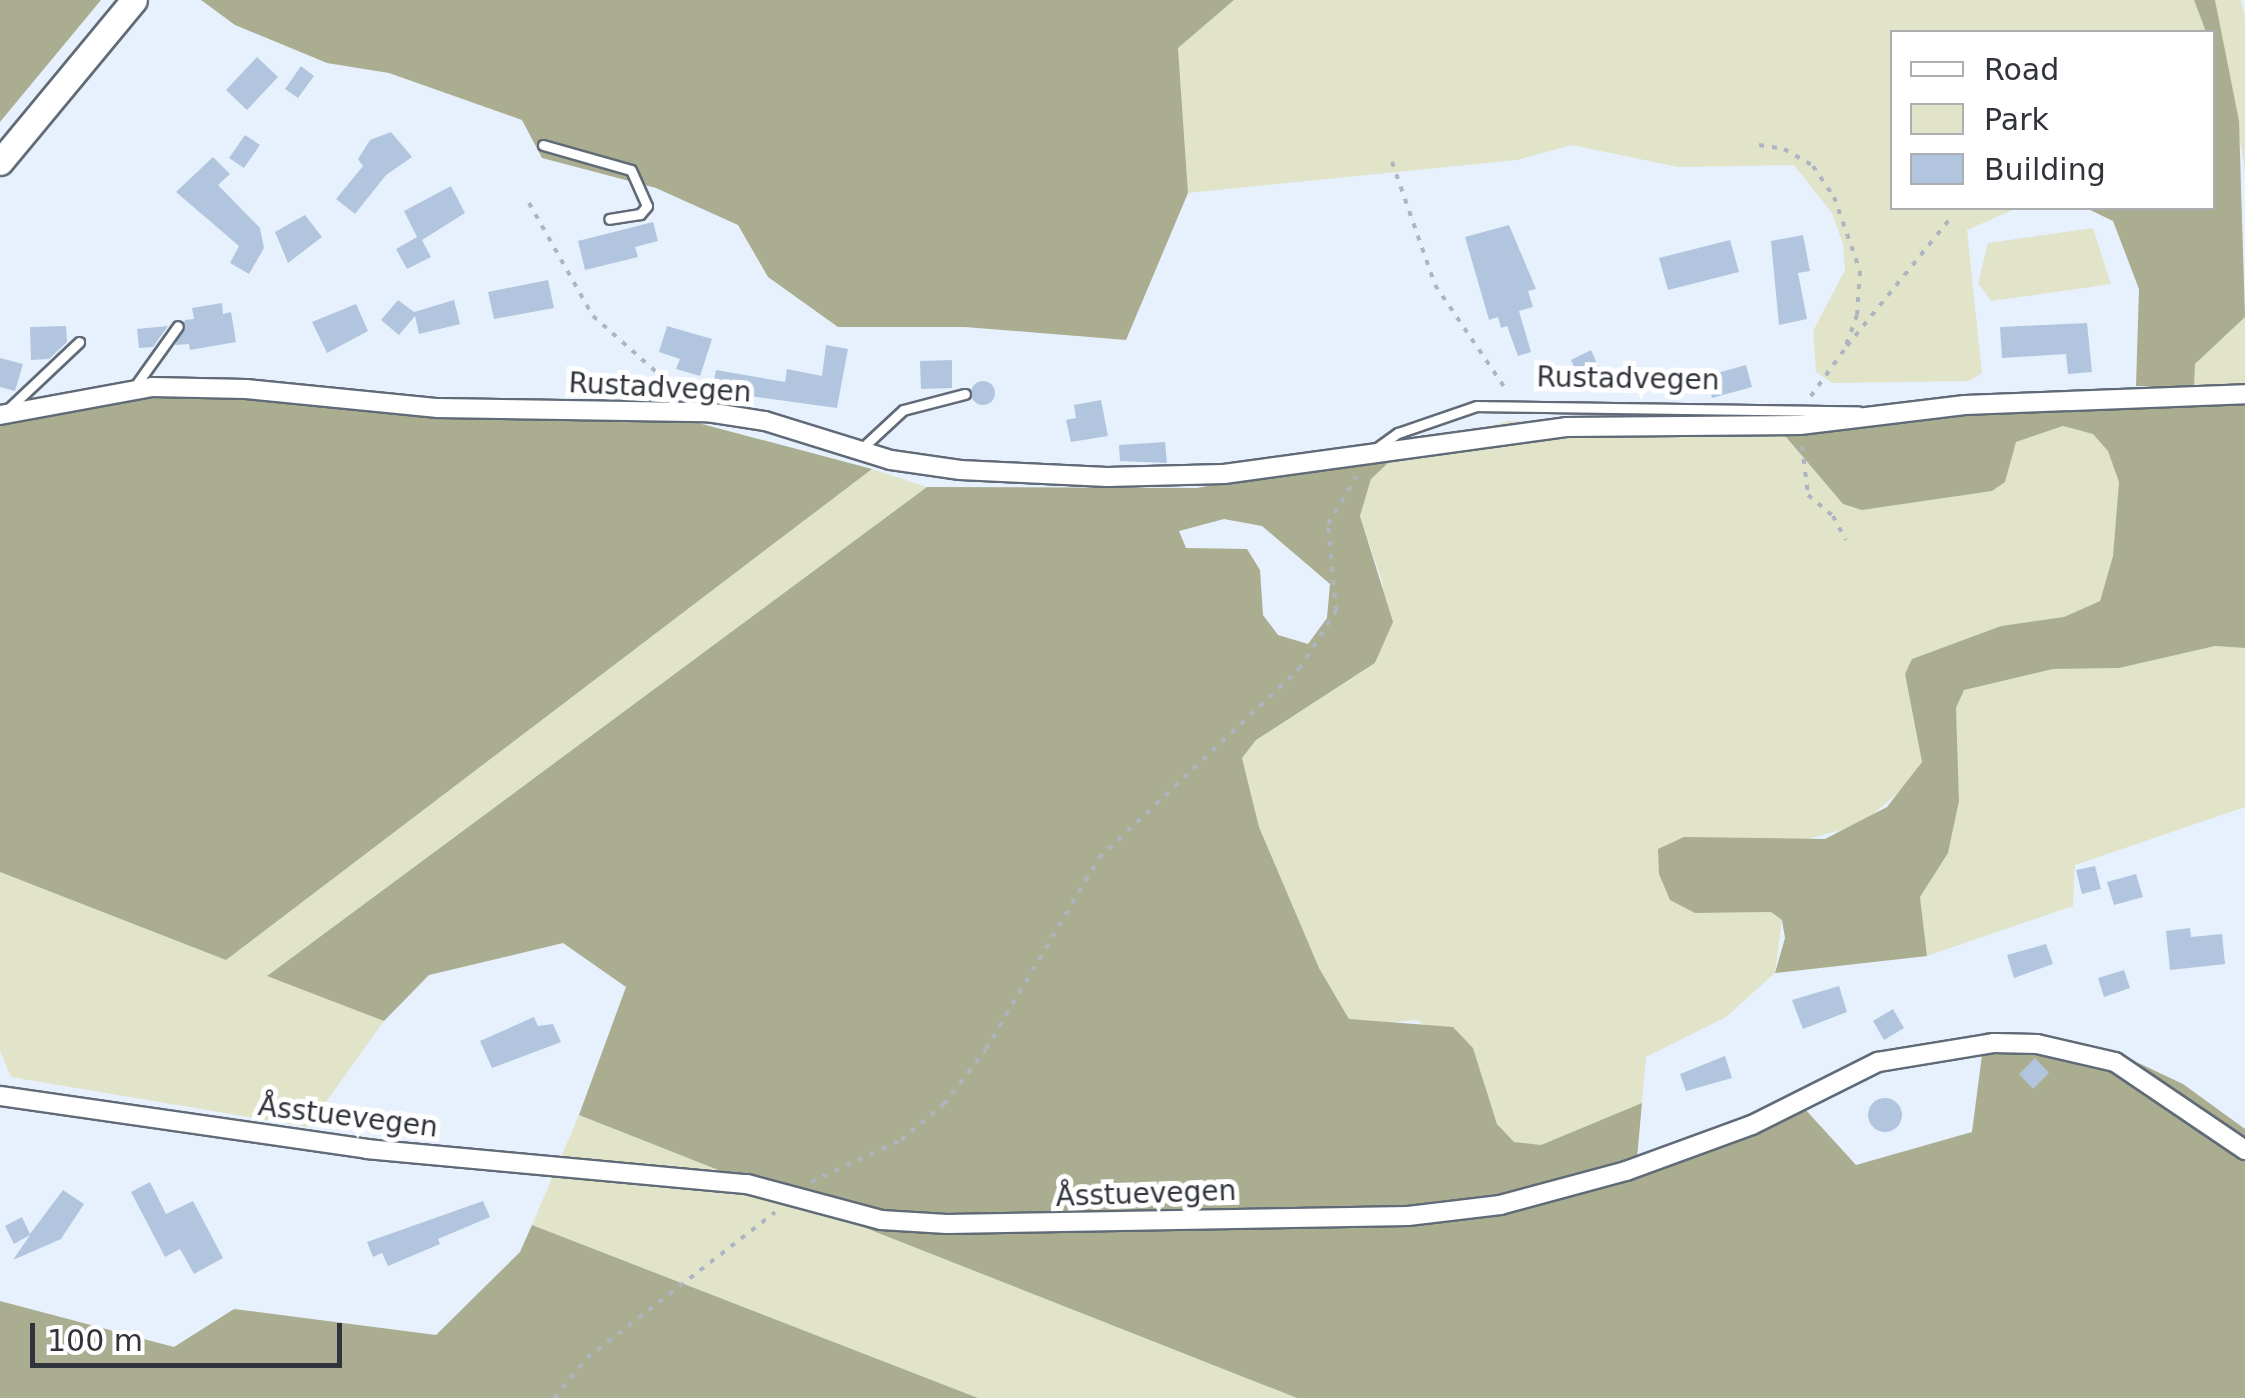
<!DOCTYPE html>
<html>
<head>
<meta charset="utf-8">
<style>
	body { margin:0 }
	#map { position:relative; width:2245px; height:1398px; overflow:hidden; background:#e7f1fd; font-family:"DejaVu Sans",sans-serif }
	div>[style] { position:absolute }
	.green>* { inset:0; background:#e1e4c8 }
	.forest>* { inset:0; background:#aaad8f }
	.building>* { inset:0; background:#b1c6de }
	.round { border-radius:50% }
	.path>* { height:4px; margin-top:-2px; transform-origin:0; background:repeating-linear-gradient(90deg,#adb5c0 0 5px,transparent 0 13px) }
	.roads { filter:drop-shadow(2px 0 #606b77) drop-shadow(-2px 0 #606b77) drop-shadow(0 2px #606b77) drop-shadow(0 -2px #606b77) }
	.lane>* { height:9px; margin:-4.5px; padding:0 4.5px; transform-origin:4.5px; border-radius:4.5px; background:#fff }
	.street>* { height:18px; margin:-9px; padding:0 9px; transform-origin:9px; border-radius:9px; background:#fff }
	.secondary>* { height:25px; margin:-12.5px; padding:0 12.5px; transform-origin:12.5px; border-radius:12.5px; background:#fff }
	span { translate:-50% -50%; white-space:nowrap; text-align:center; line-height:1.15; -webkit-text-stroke:10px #fff; paint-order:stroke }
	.street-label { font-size:28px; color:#31353b }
	.legend { position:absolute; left:1890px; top:30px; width:325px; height:180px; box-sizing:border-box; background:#fff; border:2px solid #adaeb1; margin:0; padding:12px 18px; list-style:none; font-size:30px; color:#31353b }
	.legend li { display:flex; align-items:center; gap:20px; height:50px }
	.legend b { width:50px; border:2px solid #adaeb1 }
	.scale { position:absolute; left:30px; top:1323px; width:312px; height:45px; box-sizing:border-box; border:5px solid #31353b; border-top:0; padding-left:12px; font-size:30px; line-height:35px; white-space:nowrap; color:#31353b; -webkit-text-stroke:8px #fff; paint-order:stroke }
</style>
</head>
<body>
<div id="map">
	<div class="green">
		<i style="clip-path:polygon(1234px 0,2194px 0,2206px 32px,1892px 32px,1892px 208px,2017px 208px,1967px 230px,1982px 373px,1969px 381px,1832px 383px,1816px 372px,1813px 331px,1845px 270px,1843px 244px,1832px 213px,1794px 165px,1678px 167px,1572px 145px,1517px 160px,1188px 193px,1178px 48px)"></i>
		<i style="clip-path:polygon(2215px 0,2241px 0,2245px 18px,2245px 170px)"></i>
		<i style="clip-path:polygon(2093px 228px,2111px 284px,1991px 301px,1978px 283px,1988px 243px)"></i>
		<i style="clip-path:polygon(2245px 317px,2245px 388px,2194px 388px,2195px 364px)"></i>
		<i style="clip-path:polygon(1509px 421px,1752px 427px,1786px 437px,1843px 504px,1862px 510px,1992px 491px,2016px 442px,2063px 426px,2093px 434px,2109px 451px,2119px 482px,2113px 556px,2100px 601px,2064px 617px,2001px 626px,1912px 659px,1905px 675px,1922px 762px,1910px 783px,1860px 825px,1796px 842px,1695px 913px,1771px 912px,1782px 920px,1775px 973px,1726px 1017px,1646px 1057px,1642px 1103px,1541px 1145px,1514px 1142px,1497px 1124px,1473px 1048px,1415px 1020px,1369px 1025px,1349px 1019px,1319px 968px,1259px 827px,1242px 758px,1256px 740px,1376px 663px,1383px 585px,1360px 516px,1371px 479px,1402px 450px)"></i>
		<i style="clip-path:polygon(872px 469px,927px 487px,268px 975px,384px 1021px,308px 1127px,11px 1077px,0 1051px,0 872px,226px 960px)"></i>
		<i style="clip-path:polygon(2215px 646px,2245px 648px,2245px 807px,2075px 865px,2073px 906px,1927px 956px,1920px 897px,1948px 853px,1959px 801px,1956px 708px,1964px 690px,2053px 669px,2119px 668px)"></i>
		<i style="clip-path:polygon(579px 1115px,1297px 1398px,978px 1398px,532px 1225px)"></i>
	</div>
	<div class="forest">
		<i style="clip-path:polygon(0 0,101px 0,0 122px)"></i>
		<i style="clip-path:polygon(201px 0,1234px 0,1178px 48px,1188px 193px,1126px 340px,965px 327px,838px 327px,768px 277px,738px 225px,656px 188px,542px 158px,522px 120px,389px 73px,327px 63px,235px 25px)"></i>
		<i style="clip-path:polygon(2194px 0,2215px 0,2239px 121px,2245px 317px,2195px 364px,2194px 388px,2136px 386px,2139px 289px,2113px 221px,2086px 208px,2212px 208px,2212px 32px,2206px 32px)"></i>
		<i style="clip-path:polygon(217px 392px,400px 414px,687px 420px,872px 469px,226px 960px,0 872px,0 420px,155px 393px)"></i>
		<i style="clip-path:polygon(2170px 405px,2245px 405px,2245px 648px,2215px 646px,2119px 668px,2053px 669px,1964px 690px,1956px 708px,1959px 801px,1948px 853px,1920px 897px,1927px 956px,1775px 973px,1785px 938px,1782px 920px,1771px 912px,1695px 913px,1670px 900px,1659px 874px,1658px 849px,1684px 837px,1825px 839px,1887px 807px,1922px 762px,1905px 674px,1912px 659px,2001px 626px,2064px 617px,2100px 601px,2113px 556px,2119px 482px,2108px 451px,2093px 434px,2063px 426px,2016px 442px,2005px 482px,1992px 491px,1862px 510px,1843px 504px,1786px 437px,1752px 427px,1655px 427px,1705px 417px,1937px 417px)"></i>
		<i style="clip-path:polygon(evenodd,1402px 450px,1371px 479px,1360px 516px,1393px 622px,1375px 663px,1256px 740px,1242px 758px,1259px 827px,1319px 968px,1349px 1019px,1453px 1027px,1473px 1048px,1497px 1124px,1514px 1142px,1541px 1145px,1642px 1103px,1637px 1158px,1793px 1096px,1856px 1165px,1972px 1132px,1985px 1032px,2043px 1034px,2130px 1059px,2183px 1084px,2245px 1129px,2245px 1398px,1297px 1398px,579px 1115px,626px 987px,563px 943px,429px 975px,384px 1021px,267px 976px,927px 487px,1197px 488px,1402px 450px,1224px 519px,1262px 526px,1330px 584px,1327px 618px,1308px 644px,1278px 635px,1263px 615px,1260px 570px,1247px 549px,1186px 548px,1179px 531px,1224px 519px)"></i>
		<i style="clip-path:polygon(532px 1225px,978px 1398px,0 1398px,0 1301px,174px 1347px,234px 1309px,436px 1335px,520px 1252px)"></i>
	</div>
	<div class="building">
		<i style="clip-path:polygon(257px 57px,278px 77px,247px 110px,226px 90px)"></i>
		<i style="clip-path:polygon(301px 66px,314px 76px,298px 98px,285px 89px)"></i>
		<i style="clip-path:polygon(391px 132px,412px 157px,386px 175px,355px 214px,336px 199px,363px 166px,358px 159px,370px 140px)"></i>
		<i style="clip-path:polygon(245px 135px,260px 145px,244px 168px,229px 158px)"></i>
		<i style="clip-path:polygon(213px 157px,230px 174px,218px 185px,260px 228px,264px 248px,249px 274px,230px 263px,239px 246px,176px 192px)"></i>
		<i style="clip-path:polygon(451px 186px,465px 213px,422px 240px,431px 257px,407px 269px,396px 249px,417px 237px,404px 211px)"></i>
		<i style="clip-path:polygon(305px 215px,322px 237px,288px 263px,275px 232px)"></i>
		<i style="clip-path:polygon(653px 222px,658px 241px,635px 247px,638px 257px,585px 270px,578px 241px)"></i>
		<i style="clip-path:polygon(1509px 225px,1536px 289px,1528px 291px,1533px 307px,1519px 311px,1531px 352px,1518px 356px,1507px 326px,1501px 328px,1498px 317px,1489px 320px,1465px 237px)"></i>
		<i style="clip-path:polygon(1803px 235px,1810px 271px,1798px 273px,1807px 319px,1779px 325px,1771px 241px)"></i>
		<i style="clip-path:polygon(1730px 240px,1739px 272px,1668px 290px,1659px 258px)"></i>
		<i style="clip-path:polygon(548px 280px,554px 308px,494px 319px,488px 292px)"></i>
		<i style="clip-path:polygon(398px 300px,414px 312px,454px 300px,460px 324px,419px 334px,415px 316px,399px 335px,381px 320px)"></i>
		<i style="clip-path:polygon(222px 303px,223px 314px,231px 312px,236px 342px,190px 350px,189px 344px,175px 345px,185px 320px,194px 319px,192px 308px)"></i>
		<i style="clip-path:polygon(356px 304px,368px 331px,327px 353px,312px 322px)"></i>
		<i style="clip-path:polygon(2087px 323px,2092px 372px,2068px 374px,2066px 354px,2002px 358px,2000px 327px)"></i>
		<i style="clip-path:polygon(66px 326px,67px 342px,49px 359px,31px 360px,30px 327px)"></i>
		<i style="clip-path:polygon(168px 326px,153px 347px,139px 348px,137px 329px)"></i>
		<i style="clip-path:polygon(667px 326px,712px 339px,700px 376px,676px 369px,680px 359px,659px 352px)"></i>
		<i style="clip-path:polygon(826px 345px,848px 349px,837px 408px,712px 391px,716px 370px,785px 382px,787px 369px,822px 376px)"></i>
		<i style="clip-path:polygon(1591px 350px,1602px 374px,1582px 383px,1571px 360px)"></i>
		<i style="clip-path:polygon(0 358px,23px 364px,15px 391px,0 387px)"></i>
		<i style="clip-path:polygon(952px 360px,952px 388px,921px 389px,920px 361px)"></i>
		<i style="clip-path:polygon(1746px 365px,1752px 387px,1712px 398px,1706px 376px)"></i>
		<i class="round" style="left:971px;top:381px;width:24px;height:24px"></i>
		<i style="clip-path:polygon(1101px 400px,1108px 436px,1071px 442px,1066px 420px,1076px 418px,1074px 405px)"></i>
		<i style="clip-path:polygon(1165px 442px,1167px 463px,1120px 461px,1119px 445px)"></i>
		<i style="clip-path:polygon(2095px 866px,2101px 889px,2082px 894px,2076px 870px)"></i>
		<i style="clip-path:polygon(2136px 874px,2143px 897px,2114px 905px,2107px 882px)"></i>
		<i style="clip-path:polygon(2190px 928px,2191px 937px,2222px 934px,2225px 964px,2170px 970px,2166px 931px)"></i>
		<i style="clip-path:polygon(2046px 944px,2053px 964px,2014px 978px,2007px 955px)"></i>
		<i style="clip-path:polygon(2124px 970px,2130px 988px,2104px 997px,2098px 978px)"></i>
		<i style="clip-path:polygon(1839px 986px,1847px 1012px,1803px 1029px,1792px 1000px)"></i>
		<i style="clip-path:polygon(1893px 1009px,1904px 1028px,1884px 1040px,1873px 1021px)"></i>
		<i style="clip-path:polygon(534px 1017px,538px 1026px,553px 1024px,561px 1042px,492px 1068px,480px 1041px)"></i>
		<i style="clip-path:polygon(1725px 1056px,1732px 1078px,1686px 1091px,1680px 1074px)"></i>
		<i style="clip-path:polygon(2035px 1058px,2049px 1073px,2033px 1089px,2019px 1074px)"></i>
		<i class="round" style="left:1868px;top:1098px;width:34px;height:34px"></i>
		<i style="clip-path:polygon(150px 1182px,166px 1214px,193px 1201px,223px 1258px,194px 1274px,180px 1249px,165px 1257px,131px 1192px)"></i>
		<i style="clip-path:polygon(63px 1190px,84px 1204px,61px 1239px,13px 1260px,30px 1235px,14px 1244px,5px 1226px,22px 1217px,30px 1234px)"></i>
		<i style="clip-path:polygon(483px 1201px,490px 1217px,438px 1239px,440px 1244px,388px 1266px,382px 1253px,373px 1257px,367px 1242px)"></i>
	</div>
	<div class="path">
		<i style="left:1759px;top:145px;width:25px;rotate:9deg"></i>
		<i style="left:1784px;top:149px;width:34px;rotate:30deg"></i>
		<i style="left:1813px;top:166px;width:37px;rotate:56deg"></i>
		<i style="left:1834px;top:197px;width:78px;rotate:70.6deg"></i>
		<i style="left:1860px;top:271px;width:44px;rotate:93.9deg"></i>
		<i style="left:1857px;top:315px;width:37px;rotate:110deg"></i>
		<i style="left:1844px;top:350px;width:57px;rotate:125.7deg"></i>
		<i style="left:1392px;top:162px;width:130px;rotate:70.7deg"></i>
		<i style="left:1435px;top:285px;width:125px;rotate:55.8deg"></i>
		<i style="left:529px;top:203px;width:130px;rotate:60.5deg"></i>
		<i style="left:593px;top:316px;width:115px;rotate:41.5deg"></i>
		<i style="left:1847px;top:346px;width:164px;rotate:-51deg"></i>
		<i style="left:1802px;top:446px;width:49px;rotate:83deg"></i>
		<i style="left:1808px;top:495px;width:33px;rotate:40deg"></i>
		<i style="left:1833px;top:516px;width:27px;rotate:62deg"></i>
		<i style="left:811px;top:1182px;width:99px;rotate:-25deg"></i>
		<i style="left:901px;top:1140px;width:56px;rotate:-39.9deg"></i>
		<i style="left:944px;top:1104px;width:69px;rotate:-52.6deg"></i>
		<i style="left:986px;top:1049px;width:222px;rotate:-59.4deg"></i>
		<i style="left:1099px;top:858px;width:275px;rotate:-43.4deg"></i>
		<i style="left:1299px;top:669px;width:69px;rotate:-57.5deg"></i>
		<i style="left:1336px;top:611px;width:87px;rotate:-95.3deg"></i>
		<i style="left:1328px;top:524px;width:55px;rotate:-59.2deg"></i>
		<i style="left:554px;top:1398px;width:52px;rotate:-50.5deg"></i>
		<i style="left:587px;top:1358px;width:238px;rotate:-37.8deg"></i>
	</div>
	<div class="roads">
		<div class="lane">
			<i style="left:543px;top:145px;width:91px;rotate:15.9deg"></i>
			<i style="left:631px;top:170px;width:39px;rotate:66deg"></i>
			<i style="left:647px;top:206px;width:11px;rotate:131deg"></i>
			<i style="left:640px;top:214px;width:31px;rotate:171deg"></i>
			<i style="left:133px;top:389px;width:77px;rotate:-54.5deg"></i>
			<i style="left:5px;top:412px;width:102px;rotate:-43.4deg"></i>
			<i style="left:1377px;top:448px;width:26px;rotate:-36deg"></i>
			<i style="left:1398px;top:433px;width:83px;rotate:-18.9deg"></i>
			<i style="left:1477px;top:406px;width:381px;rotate:0.8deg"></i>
			<i style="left:861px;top:449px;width:57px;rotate:-42.9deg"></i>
			<i style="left:903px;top:410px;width:64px;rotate:-14.5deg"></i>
		</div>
		<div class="street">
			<i style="left:0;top:415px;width:155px;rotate:-10.4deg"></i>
			<i style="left:152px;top:387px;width:94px;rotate:1.2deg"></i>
			<i style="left:246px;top:389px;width:193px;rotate:5.7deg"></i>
			<i style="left:438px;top:408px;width:269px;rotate:0.9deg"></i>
			<i style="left:707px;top:412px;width:59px;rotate:8.8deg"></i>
			<i style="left:765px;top:421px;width:132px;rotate:17.2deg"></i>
			<i style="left:891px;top:460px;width:70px;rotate:8.2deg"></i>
			<i style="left:960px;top:470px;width:147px;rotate:2.7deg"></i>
			<i style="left:1107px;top:477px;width:117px;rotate:-1.5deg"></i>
			<i style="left:1224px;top:474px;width:345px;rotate:-7.8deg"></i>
			<i style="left:1566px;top:427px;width:234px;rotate:-0.5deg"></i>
			<i style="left:1800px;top:425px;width:166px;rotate:-6.9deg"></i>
			<i style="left:1965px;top:405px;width:280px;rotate:-2.2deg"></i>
			<i style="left:0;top:1096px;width:371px;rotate:8.2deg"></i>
			<i style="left:367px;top:1149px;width:382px;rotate:5.3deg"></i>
			<i style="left:747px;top:1184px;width:139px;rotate:15deg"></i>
			<i style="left:881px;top:1220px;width:66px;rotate:3.5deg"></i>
			<i style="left:947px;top:1224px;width:461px;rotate:-1deg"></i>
			<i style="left:1408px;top:1216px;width:93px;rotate:-6.8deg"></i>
			<i style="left:1500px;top:1205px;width:131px;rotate:-15.1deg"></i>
			<i style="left:1626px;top:1171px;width:134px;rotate:-20.1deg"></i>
			<i style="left:1752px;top:1125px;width:141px;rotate:-26.6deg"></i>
			<i style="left:1878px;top:1062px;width:118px;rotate:-9.3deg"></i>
			<i style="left:1994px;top:1043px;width:43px;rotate:1.3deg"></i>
			<i style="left:2037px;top:1044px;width:80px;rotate:13deg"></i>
			<i style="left:2115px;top:1062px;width:157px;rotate:34.1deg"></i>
		</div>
		<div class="secondary">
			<i style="left:0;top:162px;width:210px;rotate:-50.4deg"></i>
		</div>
	</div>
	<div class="street-label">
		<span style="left:1628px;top:379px;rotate:1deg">Rustadvegen</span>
		<span style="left:660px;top:388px;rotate:3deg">Rustadvegen</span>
		<span style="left:348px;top:1117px;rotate:7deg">Åsstuevegen</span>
		<span style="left:1146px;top:1194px;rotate:-2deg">Åsstuevegen</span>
	</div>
	<ul class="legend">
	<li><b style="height:12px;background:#fff"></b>Road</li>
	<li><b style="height:28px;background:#e1e4c8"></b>Park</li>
	<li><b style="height:28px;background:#b1c6de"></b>Building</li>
	</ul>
	<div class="scale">100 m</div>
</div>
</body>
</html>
